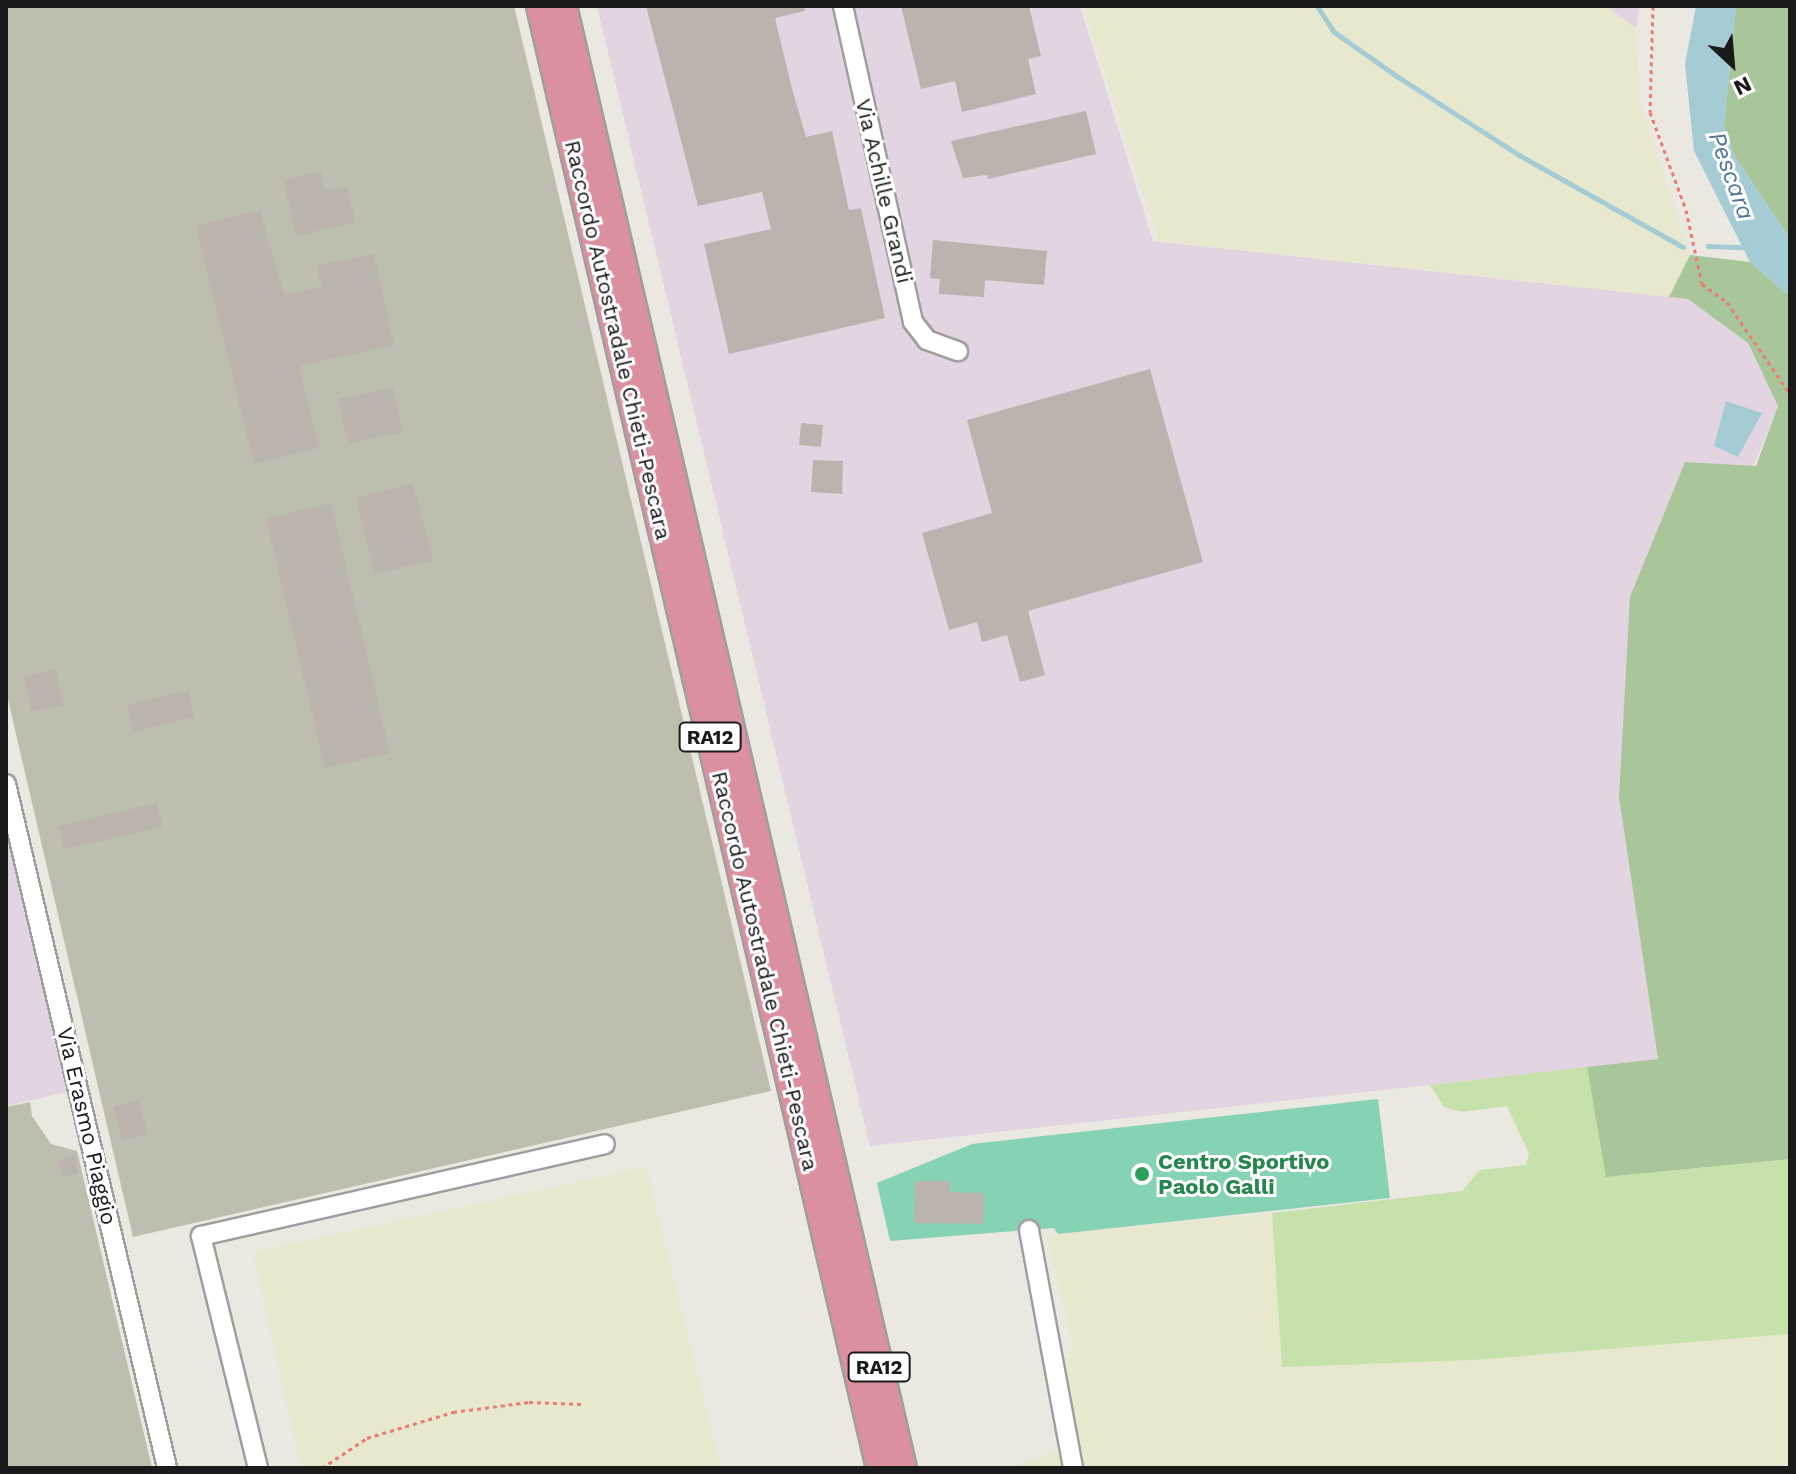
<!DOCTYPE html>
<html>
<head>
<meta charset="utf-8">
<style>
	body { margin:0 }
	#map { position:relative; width:1796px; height:1474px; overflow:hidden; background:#ebe7e1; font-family:"Work Sans",sans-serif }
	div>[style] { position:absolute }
	.industrial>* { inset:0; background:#e3d4e1 }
	.construction>* { inset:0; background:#bebeae }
	.farmland>* { inset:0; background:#e7e8ce }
	.grass>* { inset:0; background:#c7e1ab }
	.forest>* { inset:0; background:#a8c69a }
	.pitch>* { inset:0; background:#86d3b3 }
	.water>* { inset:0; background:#a5cbd5 }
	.stream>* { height:5px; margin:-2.5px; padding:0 2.5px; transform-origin:2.5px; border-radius:2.5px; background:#a5cbd5 }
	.building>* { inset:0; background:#bbb3ae }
	.path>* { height:3px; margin-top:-1.5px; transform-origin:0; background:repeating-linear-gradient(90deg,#ea7d73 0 4px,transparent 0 8px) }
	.roads { filter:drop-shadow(2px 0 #9e9e9e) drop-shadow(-2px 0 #9e9e9e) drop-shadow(0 2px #9e9e9e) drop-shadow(0 -2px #9e9e9e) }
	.minor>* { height:18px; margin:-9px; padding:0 9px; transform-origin:9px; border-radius:9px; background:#fff }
	.highway>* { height:26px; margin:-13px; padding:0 13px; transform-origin:13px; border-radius:13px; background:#db90a0 }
	.dots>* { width:22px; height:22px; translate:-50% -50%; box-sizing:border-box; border:4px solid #fff; border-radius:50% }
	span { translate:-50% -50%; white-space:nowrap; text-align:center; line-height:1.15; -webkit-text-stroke:6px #fff; paint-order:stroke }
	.shield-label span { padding:2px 6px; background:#fff; border:2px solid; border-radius:6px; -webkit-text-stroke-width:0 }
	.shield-label { font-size:20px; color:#1a1a1a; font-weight:700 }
	.street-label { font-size:22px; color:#1a1a1a }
	.leisure-label { font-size:22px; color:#27864d; font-weight:700 }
	.left { translate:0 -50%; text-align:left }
	.water-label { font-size:24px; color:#4f7698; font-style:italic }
	.frame { position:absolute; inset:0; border:8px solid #1a1a1a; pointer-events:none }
	.north { position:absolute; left:1692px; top:24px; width:80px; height:80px; -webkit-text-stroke:6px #fff; paint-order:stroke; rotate:154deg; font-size:22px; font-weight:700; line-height:32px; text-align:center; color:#1a1a1a }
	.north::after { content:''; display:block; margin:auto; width:28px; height:36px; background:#1a1a1a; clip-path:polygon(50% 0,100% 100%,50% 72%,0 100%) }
</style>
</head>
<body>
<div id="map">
	<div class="industrial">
		<i style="clip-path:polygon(597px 6px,1080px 6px,1153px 241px,1688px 299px,1748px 343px,1778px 406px,1619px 797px,1658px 1060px,870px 1146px)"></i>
		<i style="clip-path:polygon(1605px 6px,1640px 6px,1636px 28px)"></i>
		<i style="clip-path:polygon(6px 829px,67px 1092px,6px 1106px)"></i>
	</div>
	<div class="construction">
		<i style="clip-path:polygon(6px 6px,514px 6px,771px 1091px,133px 1237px,6px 691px)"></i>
		<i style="clip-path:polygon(30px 1102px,32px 1116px,51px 1144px,77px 1151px,152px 1468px,6px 1468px,6px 1107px)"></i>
	</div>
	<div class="farmland">
		<i style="clip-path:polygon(1083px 6px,1605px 6px,1636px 28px,1640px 102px,1690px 255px,1669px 297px,1159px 241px)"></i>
		<i style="clip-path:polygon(646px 1167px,721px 1468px,301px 1468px,253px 1252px)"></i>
		<i style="clip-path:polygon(1272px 1213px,1282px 1366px,1473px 1360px,1790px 1334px,1790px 1468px,1080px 1468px,1064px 1395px,1072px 1341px,1046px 1235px)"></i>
		<i style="clip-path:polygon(1062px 1450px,1068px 1468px,1006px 1468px)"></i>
	</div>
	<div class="grass">
		<i style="clip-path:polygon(1587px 1067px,1607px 1177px,1790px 1159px,1790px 1334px,1473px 1360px,1282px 1367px,1272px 1213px,1462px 1191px,1480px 1170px,1526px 1165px,1529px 1154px,1507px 1106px,1462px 1112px,1444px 1107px,1430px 1085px)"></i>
	</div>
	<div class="forest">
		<i style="clip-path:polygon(1736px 6px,1790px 6px,1790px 239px,1734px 155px,1724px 126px)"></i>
		<i style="clip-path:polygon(1690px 255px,1750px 262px,1790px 297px,1790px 1159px,1606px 1177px,1587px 1067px,1658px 1059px,1619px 797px,1630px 597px,1685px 462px,1756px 466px,1778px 406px,1748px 343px,1688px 299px,1669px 297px)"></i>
	</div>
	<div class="pitch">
		<i style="clip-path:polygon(1378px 1099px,1390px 1198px,1058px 1234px,1054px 1228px,890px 1241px,877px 1183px,972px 1144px)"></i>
	</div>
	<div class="water">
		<i style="clip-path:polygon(1696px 6px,1736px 6px,1724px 126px,1734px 155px,1790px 239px,1790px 297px,1750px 262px,1694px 151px,1685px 64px)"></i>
		<i style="clip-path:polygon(1726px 401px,1762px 413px,1738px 457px,1714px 446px)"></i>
	</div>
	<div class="stream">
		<i style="left:1317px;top:6px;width:31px;rotate:57deg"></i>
		<i style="left:1334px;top:32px;width:78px;rotate:35.1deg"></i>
		<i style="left:1398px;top:77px;width:144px;rotate:32.8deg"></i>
		<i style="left:1519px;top:155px;width:188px;rotate:29.3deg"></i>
		<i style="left:1708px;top:246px;width:36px;rotate:2deg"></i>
	</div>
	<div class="building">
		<i style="clip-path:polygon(646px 6px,804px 6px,805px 11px,775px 18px,791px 85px,806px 137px,832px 131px,849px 210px,861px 208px,885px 318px,729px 354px,704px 244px,771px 229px,762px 192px,698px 206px)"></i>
		<i style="clip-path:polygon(901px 6px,1029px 6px,1041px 56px,1028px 59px,1036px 94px,962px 112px,955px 81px,921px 89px)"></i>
		<i style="clip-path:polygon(1086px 111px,1096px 154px,988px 179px,987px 175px,963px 178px,951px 141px)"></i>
		<i style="clip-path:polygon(321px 172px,325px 191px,347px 186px,355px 222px,296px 236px,284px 180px)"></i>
		<i style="clip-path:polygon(260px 210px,284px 295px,322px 287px,317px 266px,374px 254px,394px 345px,299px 366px,319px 448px,254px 464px,196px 226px)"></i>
		<i style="clip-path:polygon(933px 240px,1047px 251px,1044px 285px,985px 280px,984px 297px,939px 294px,940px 279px,930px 278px)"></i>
		<i style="clip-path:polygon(1150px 369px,1203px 562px,1028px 611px,1045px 675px,1020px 682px,1007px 635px,982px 642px,977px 622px,949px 630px,922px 533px,992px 513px,967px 420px)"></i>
		<i style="clip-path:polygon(393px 388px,403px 432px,348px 443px,338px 399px)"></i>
		<i style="clip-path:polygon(801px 423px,823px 425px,821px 447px,799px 445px)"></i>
		<i style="clip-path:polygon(813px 460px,843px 461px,842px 494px,811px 492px)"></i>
		<i style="clip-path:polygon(413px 483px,433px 560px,375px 574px,356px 498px)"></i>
		<i style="clip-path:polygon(331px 503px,390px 753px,325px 768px,266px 519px)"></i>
		<i style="clip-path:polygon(55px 669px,63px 705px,32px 712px,24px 677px)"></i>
		<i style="clip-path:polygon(188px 690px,194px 717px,133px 732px,127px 705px)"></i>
		<i style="clip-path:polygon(157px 803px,162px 827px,64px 849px,59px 826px)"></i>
		<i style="clip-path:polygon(140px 1101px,147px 1135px,122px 1140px,114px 1106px)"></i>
		<i style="clip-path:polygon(74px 1156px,78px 1173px,62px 1177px,58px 1160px)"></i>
		<i style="clip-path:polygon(915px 1181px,950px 1181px,950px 1192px,984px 1193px,983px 1224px,914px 1223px)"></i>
	</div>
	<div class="path">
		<i style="left:1653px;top:6px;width:106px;rotate:91.6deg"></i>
		<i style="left:1650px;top:112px;width:104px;rotate:69.8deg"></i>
		<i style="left:1686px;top:210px;width:76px;rotate:77.8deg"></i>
		<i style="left:1702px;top:284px;width:31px;rotate:36deg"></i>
		<i style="left:1727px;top:302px;width:112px;rotate:55.6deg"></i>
		<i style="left:322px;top:1468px;width:54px;rotate:-33.7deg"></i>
		<i style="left:367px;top:1438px;width:90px;rotate:-16.8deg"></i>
		<i style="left:453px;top:1412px;width:77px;rotate:-7.5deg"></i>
		<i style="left:529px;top:1402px;width:53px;rotate:2.2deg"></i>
	</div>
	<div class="roads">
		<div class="minor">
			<i style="left:843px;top:6px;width:324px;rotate:77.5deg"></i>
			<i style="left:913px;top:322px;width:23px;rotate:52deg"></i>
			<i style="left:927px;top:340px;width:33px;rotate:20deg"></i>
			<i style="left:6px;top:784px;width:703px;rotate:76.75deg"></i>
			<i style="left:1029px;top:1230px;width:242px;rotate:79.5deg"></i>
			<i style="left:258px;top:1468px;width:239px;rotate:-103.8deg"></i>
			<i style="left:201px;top:1236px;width:414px;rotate:-12.8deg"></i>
		</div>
		<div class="highway">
			<i style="left:540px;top:6px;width:1501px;rotate:76.91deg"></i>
			<i style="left:563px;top:6px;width:1501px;rotate:76.91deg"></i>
		</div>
	</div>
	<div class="dots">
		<i style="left:1142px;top:1174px;background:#2e9e5b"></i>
	</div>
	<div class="shield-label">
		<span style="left:710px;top:737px">RA12</span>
		<span style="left:879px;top:1367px">RA12</span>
	</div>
	<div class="street-label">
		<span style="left:884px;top:191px;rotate:77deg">Via Achille Grandi</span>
		<span style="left:618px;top:340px;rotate:77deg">Raccordo Autostradale Chieti-Pescara</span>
		<span style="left:765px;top:971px;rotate:77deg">Raccordo Autostradale Chieti-Pescara</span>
		<span style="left:87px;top:1126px;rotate:77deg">Via Erasmo Piaggio</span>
	</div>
	<div class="leisure-label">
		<span class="left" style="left:1158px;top:1174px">Centro Sportivo<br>Paolo Galli</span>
	</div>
	<div class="water-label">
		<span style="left:1731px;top:176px;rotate:70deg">Pescara</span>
	</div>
	<div class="frame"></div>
	<div class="north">N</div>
</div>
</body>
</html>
